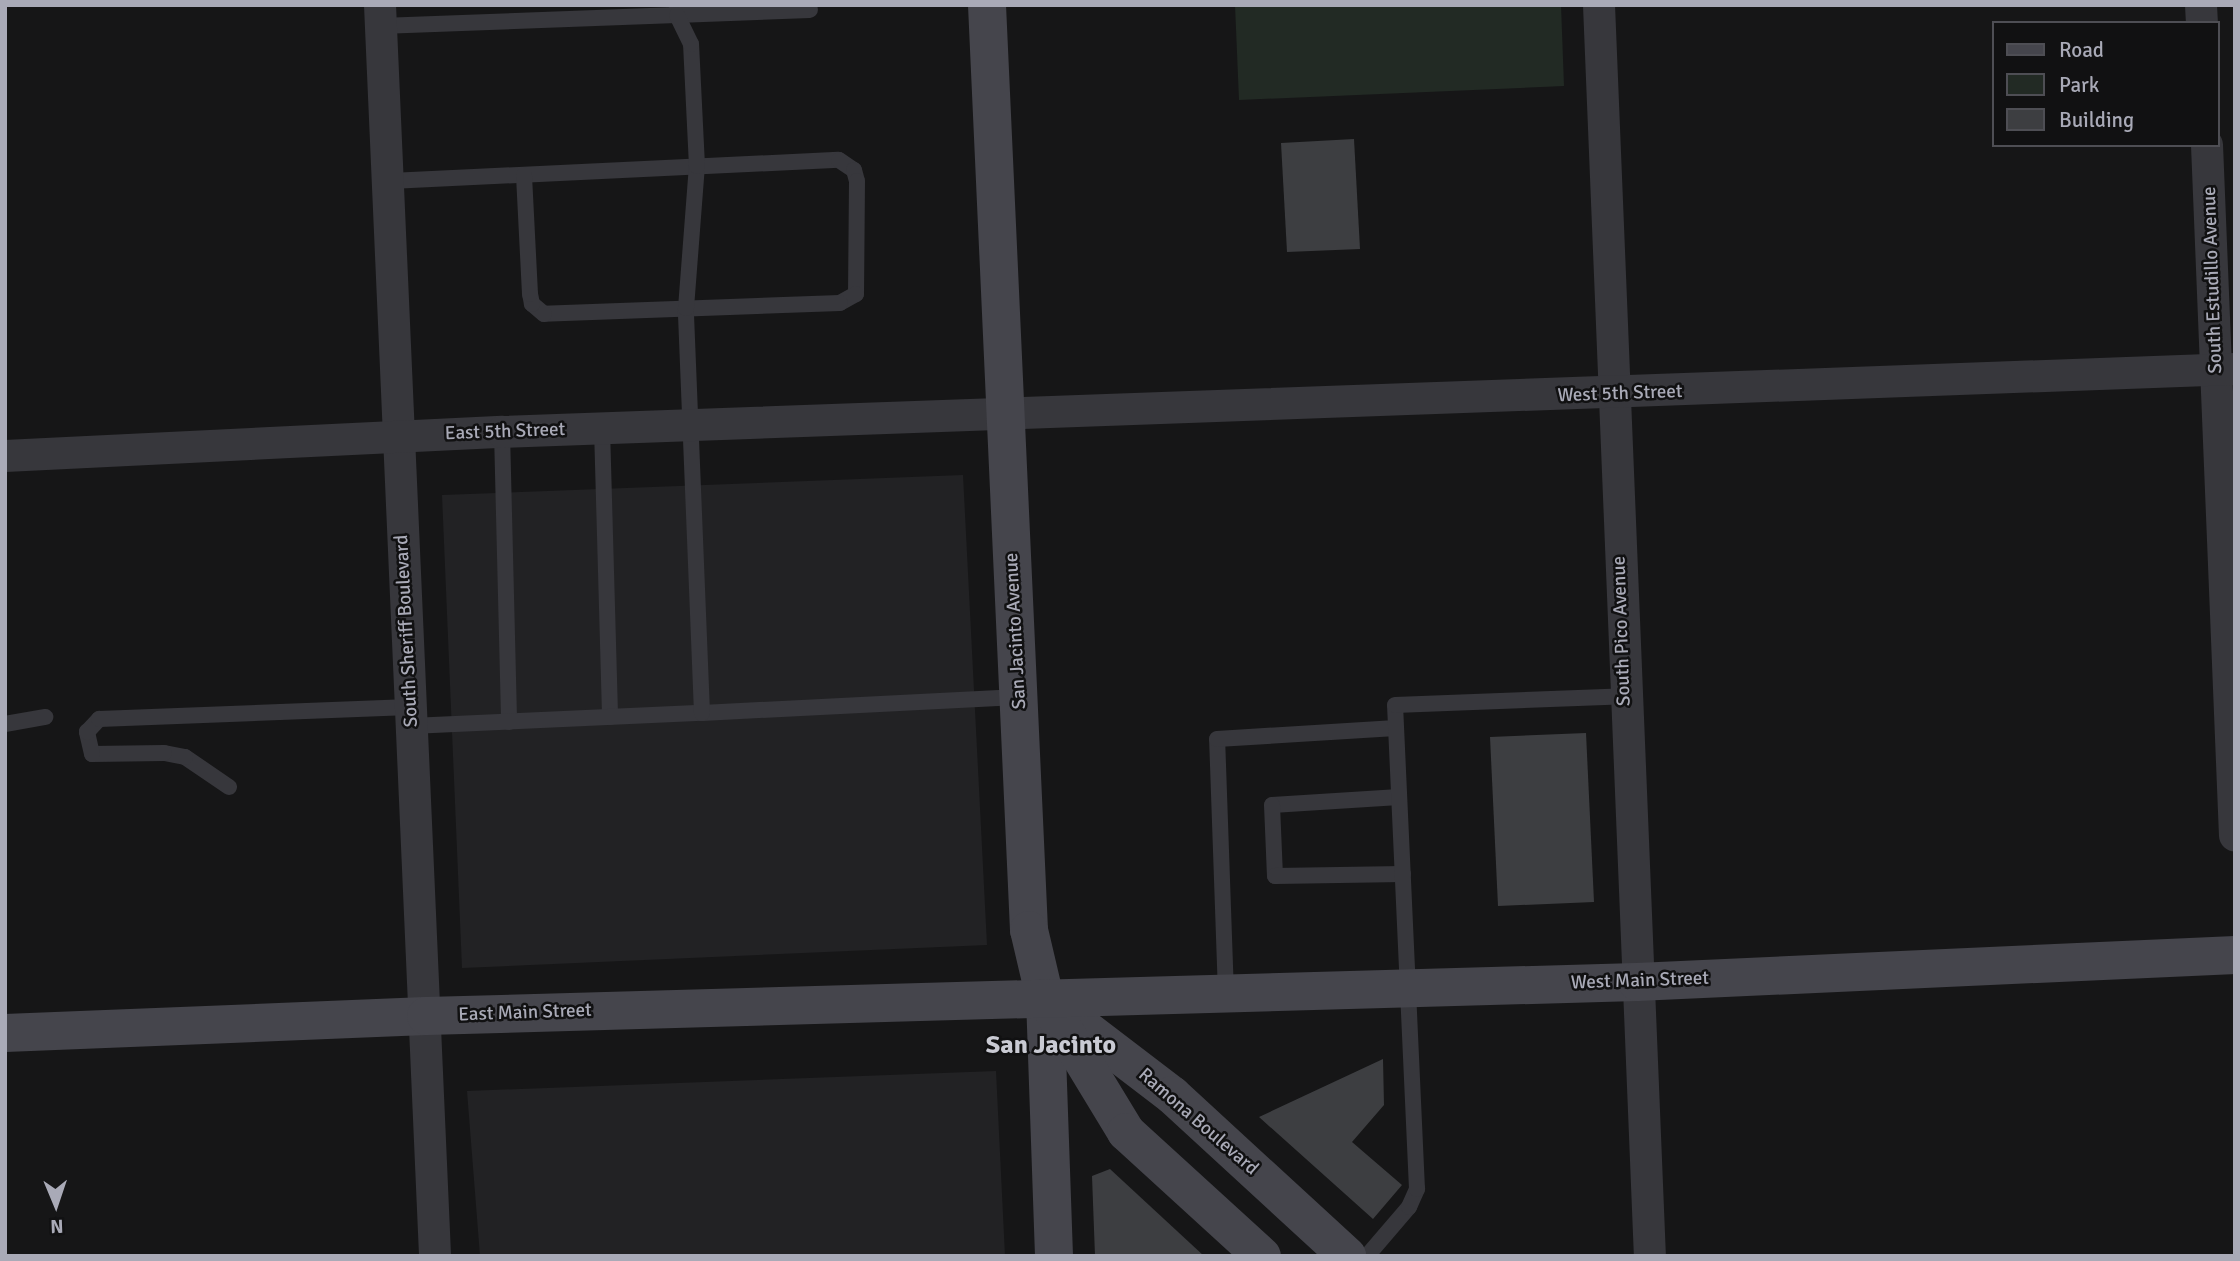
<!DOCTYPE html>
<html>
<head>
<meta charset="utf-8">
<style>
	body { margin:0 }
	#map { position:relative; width:2240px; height:1261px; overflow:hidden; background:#161617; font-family:Signika,sans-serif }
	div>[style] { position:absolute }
	.built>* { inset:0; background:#222224 }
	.green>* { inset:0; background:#222a24 }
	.building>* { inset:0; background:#3d3e41 }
	.lane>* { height:16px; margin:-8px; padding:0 8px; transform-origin:8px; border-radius:8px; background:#37373c }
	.street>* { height:32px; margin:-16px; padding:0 16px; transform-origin:16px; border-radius:16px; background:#37373c }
	.secondary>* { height:38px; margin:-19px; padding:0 19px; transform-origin:19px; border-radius:19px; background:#45454c }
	span { translate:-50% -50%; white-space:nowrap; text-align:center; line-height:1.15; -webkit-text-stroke:5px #111112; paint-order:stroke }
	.street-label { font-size:19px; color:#a9aab7 }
	.district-label { font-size:26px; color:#c9cad3; font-weight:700 }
	.frame { position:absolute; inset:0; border:7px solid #a9aab7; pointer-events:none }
	.legend { position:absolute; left:1992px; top:21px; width:228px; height:126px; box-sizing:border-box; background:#111112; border:2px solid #4e4e54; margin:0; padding:9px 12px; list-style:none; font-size:21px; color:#a9aab7 }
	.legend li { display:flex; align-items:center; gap:14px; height:35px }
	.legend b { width:35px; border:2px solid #4e4e54 }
	.north { position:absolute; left:21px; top:1170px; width:70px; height:70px; -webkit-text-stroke:5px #111112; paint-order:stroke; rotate:178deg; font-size:19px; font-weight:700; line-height:28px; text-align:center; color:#a9aab7 }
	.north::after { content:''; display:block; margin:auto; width:24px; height:32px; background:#a9aab7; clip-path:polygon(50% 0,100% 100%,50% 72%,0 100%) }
</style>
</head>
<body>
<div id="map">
	<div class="built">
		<i style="clip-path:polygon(963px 475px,987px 945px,462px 968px,442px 495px)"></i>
		<i style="clip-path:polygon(996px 1071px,1005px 1256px,480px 1256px,467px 1091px)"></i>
	</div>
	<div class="green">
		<i style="clip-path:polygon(1235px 5px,1561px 5px,1564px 86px,1239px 100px)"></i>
	</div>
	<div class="building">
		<i style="clip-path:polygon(1354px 139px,1360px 249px,1287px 252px,1281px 143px)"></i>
		<i style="clip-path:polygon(1586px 733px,1594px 902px,1498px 906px,1490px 737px)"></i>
		<i style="clip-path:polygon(1383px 1059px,1384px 1105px,1352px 1142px,1402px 1185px,1373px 1219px,1259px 1117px)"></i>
		<i style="clip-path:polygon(1110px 1169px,1204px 1256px,1095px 1256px,1092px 1176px)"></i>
	</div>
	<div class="lane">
		<i style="left:677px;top:15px;width:133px;rotate:-2.2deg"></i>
		<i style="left:380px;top:26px;width:297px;rotate:-2.1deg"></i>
		<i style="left:677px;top:15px;width:7px;rotate:-90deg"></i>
		<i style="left:390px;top:181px;width:449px;rotate:-2.7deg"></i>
		<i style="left:839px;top:160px;width:18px;rotate:34deg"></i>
		<i style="left:854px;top:170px;width:11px;rotate:75deg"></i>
		<i style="left:857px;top:181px;width:113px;rotate:90.5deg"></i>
		<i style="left:856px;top:294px;width:18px;rotate:151deg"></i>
		<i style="left:840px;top:303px;width:296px;rotate:177.9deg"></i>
		<i style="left:544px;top:314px;width:16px;rotate:-140deg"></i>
		<i style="left:532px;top:304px;width:10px;rotate:-101deg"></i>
		<i style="left:530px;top:294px;width:119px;rotate:-92.9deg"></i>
		<i style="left:602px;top:428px;width:289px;rotate:88.4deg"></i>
		<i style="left:502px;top:432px;width:290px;rotate:88.6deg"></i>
		<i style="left:702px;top:713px;width:317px;rotate:-2.9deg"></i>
		<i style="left:5px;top:724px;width:41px;rotate:-9.9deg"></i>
		<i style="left:411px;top:726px;width:291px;rotate:-2.6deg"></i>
		<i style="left:702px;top:713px;width:405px;rotate:-92.3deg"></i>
		<i style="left:686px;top:308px;width:142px;rotate:-85.6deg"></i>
		<i style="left:697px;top:166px;width:122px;rotate:-92.8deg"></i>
		<i style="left:691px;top:44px;width:32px;rotate:-116deg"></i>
		<i style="left:229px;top:787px;width:53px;rotate:-145.7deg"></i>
		<i style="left:185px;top:757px;width:21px;rotate:-169deg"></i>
		<i style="left:164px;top:753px;width:72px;rotate:179.2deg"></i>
		<i style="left:92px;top:754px;width:23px;rotate:-103deg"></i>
		<i style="left:87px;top:732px;width:18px;rotate:-47deg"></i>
		<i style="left:99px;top:719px;width:311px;rotate:-2.2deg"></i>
		<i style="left:1399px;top:797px;width:127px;rotate:176.4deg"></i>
		<i style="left:1272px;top:805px;width:71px;rotate:87.6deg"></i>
		<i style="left:1275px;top:876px;width:128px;rotate:-0.9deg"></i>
		<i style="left:1226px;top:994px;width:255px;rotate:-92deg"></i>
		<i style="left:1217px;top:739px;width:179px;rotate:-3.5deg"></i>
		<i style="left:1367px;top:1256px;width:65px;rotate:-49.4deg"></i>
		<i style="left:1409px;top:1207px;width:20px;rotate:-66deg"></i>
		<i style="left:1417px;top:1189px;width:484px;rotate:-92.6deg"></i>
		<i style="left:1395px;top:705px;width:230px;rotate:-2.2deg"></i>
	</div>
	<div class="street">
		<i style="left:380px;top:5px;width:1252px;rotate:87.48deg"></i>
		<i style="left:1599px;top:5px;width:1252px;rotate:87.67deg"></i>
		<i style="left:2201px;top:5px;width:18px;rotate:87deg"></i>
		<i style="left:2207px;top:145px;width:691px;rotate:87.68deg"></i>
		<i style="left:5px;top:456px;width:498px;rotate:-2.8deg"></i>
		<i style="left:502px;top:432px;width:1734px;rotate:-2.08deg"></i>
	</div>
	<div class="secondary">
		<i style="left:987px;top:5px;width:926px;rotate:87.4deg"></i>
		<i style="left:1029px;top:930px;width:70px;rotate:76.8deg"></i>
		<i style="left:1045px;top:998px;width:258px;rotate:88deg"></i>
		<i style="left:1045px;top:998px;width:160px;rotate:37.4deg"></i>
		<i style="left:1172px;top:1095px;width:238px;rotate:42.6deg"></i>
		<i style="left:1055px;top:1015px;width:137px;rotate:58.7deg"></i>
		<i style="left:1126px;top:1132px;width:184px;rotate:42.4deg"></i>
		<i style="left:5px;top:1033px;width:421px;rotate:-2.3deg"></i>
		<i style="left:426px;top:1016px;width:1211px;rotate:-1.61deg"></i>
		<i style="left:1637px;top:982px;width:599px;rotate:-2.59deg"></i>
	</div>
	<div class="street-label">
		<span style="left:2213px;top:280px;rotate:-92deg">South Estudillo Avenue</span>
		<span style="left:1620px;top:394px;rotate:-2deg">West 5th Street</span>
		<span style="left:505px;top:432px;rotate:-2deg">East 5th Street</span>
		<span style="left:407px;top:631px;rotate:-93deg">South Sheriff Boulevard</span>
		<span style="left:1016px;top:631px;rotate:-93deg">San Jacinto Avenue</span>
		<span style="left:1622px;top:631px;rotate:-92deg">South Pico Avenue</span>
		<span style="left:1640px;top:981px;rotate:-2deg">West Main Street</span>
		<span style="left:525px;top:1013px;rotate:-2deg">East Main Street</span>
		<span style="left:1198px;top:1122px;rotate:41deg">Ramona Boulevard</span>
	</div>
	<div class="district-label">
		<span style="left:1051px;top:1046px">San Jacinto</span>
	</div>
	<div class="frame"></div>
	<ul class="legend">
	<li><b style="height:9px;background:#45454c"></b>Road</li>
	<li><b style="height:19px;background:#222a24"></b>Park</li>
	<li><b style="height:19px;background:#3d3e41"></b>Building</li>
	</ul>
	<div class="north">N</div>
</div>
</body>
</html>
